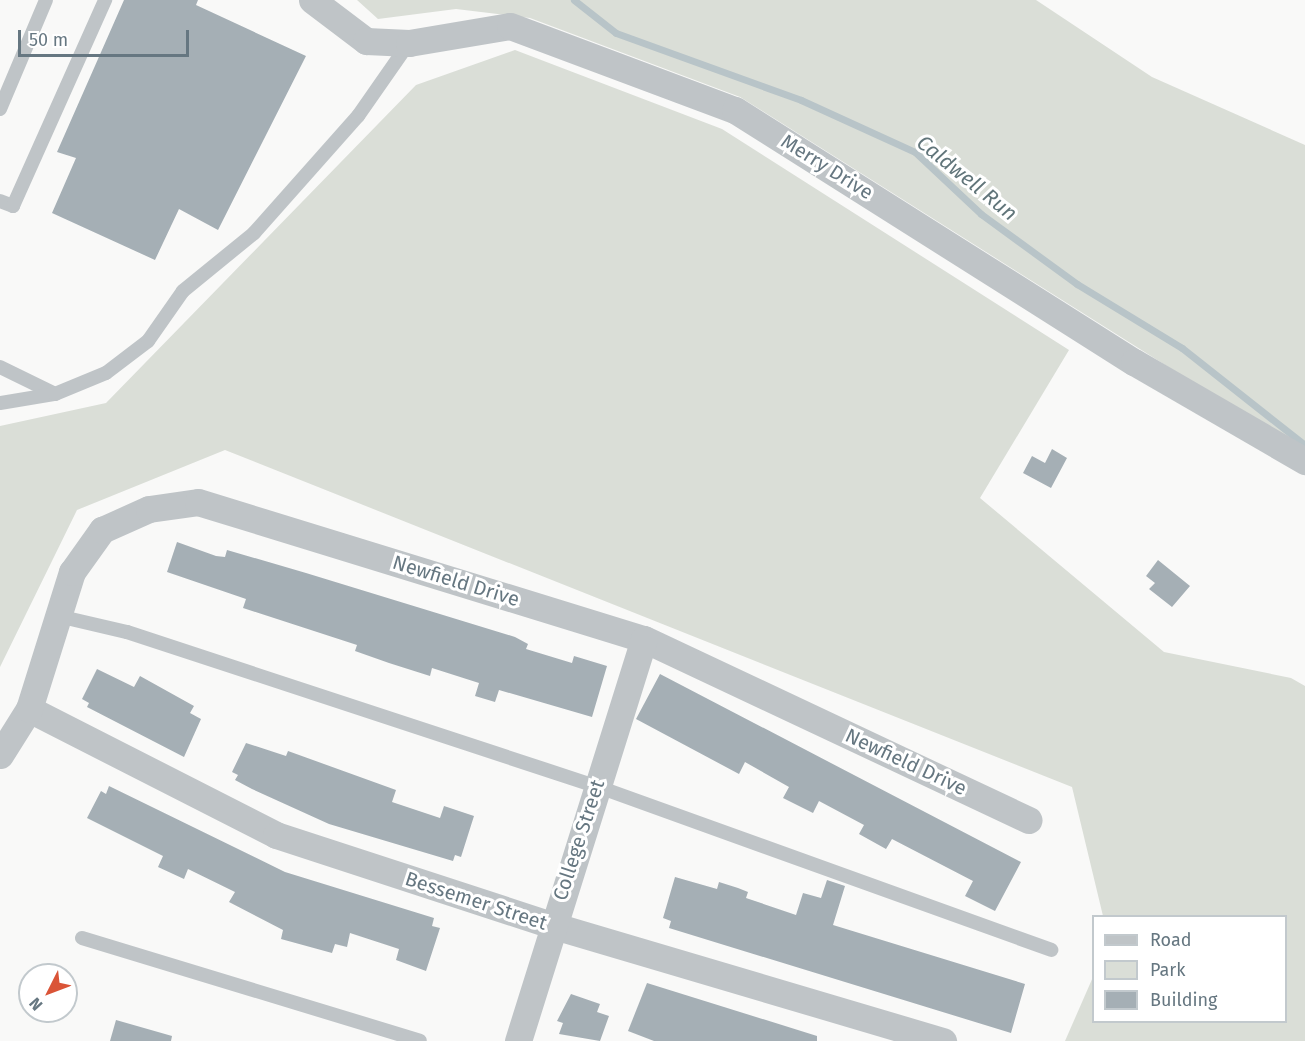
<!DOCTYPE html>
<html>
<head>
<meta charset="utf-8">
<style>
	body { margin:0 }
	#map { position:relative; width:1305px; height:1041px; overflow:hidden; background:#f9f9f8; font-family:"Fira Sans",sans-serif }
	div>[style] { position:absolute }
	.green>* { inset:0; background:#daded7 }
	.stream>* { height:7px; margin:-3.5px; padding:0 3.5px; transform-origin:3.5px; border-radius:3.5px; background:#b8c4c8 }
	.building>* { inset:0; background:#a5afb5 }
	.lane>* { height:14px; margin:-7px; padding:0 7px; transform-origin:7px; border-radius:7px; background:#bfc4c7 }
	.street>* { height:27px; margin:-13.5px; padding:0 13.5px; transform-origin:13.5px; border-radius:13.5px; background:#bfc4c7 }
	span { translate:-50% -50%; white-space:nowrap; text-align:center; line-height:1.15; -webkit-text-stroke:6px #fff; paint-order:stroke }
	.street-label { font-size:20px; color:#667781 }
	.water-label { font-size:21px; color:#61757a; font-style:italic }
	.legend { position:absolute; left:1092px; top:915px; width:195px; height:108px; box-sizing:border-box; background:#fff; border:2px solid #c2c9cd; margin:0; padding:8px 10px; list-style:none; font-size:18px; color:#667781 }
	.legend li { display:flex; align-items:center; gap:12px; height:30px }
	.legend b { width:30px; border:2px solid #c2c9cd }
	.north { position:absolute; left:18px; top:963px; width:60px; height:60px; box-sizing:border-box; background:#fff; border:2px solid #c2c9cd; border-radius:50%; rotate:228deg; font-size:16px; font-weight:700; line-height:24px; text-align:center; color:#667781 }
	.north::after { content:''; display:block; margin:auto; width:21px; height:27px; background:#da5437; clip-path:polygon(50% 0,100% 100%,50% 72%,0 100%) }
	.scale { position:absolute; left:18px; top:30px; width:171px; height:27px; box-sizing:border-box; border:3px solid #667781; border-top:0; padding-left:8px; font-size:18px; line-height:21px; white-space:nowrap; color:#667781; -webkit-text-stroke:4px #fff; paint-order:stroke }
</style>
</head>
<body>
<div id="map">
	<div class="green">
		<i style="clip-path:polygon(357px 0,1036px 0,1152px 77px,1305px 145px,1305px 453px,740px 97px,530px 18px,456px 9px,378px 19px)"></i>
		<i style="clip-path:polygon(515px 50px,722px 129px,1069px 350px,980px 498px,1164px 652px,1291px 678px,1305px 686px,1305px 1041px,1065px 1041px,1093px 977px,1094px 1022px,1286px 1022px,1286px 916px,1103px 916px,1072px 787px,225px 450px,77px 510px,0 667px,0 426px,106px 403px,416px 85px)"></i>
	</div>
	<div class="stream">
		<i style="left:574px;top:0;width:53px;rotate:38.2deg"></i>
		<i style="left:616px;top:33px;width:197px;rotate:19.9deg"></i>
		<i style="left:801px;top:100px;width:125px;rotate:24.5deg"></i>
		<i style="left:915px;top:152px;width:91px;rotate:43.2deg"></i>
		<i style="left:981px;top:214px;width:119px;rotate:36.1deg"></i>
		<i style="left:1077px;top:284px;width:123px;rotate:31.4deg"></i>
		<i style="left:1182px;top:348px;width:157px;rotate:38.3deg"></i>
	</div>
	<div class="building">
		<i style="clip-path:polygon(124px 0,198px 0,196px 5px,306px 56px,218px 230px,179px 209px,155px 260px,52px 213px,76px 158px,57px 152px)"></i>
		<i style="clip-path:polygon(1052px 449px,1067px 458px,1051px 488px,1023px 473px,1032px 456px,1045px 463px)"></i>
		<i style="clip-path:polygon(177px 542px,216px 556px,225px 557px,227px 550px,306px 573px,515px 637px,528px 644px,526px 649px,572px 663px,574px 656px,607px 666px,592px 717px,499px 690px,495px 702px,475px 696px,479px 683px,432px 668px,430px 676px,389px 663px,355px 651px,357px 645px,243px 608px,246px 599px,167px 572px)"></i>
		<i style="clip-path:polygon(1158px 560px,1190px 586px,1172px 607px,1149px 589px,1155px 583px,1146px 576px)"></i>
		<i style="clip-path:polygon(97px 669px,134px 687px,140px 676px,194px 706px,190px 713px,201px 719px,184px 757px,87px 707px,89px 703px,82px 699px)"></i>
		<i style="clip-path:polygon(660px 674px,1021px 862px,995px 911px,965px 896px,973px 881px,892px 839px,886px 849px,859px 834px,864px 825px,819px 801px,813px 813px,783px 798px,789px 787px,745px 762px,739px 774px,636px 719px)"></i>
		<i style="clip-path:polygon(246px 743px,286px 756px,288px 751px,396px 790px,392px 802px,440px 818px,444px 806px,474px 816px,461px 857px,455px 855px,453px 861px,329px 824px,252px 789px,235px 780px,238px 775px,232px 772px)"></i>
		<i style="clip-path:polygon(109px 786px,285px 872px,434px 918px,432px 926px,440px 928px,426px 971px,396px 960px,399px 949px,350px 933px,347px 947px,335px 944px,332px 953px,281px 939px,283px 930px,229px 902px,235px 892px,188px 869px,184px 879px,158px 867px,163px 856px,87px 818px,101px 791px,106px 794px)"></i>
		<i style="clip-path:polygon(675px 877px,717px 889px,719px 882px,738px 888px,748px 892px,746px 898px,796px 915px,803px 893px,821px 898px,827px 880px,845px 886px,833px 925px,1025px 984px,1011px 1033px,669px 928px,671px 921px,663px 918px)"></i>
		<i style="clip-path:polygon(647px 983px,817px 1036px,817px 1041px,654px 1041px,628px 1031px)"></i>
		<i style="clip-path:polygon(571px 994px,600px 1004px,597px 1012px,609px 1016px,600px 1041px,559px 1034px,563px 1023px,557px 1021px)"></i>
		<i style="clip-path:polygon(116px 1020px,172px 1036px,171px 1041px,110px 1041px)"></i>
	</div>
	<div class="lane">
		<i style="left:0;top:109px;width:118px;rotate:-67.1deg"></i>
		<i style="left:0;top:201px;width:14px;rotate:21deg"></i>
		<i style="left:13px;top:206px;width:226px;rotate:-65.9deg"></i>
		<i style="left:0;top:367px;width:61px;rotate:26.1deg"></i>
		<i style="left:0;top:403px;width:56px;rotate:-9.3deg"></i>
		<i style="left:55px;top:394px;width:55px;rotate:-22.4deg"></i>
		<i style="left:106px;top:373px;width:53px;rotate:-37.3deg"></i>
		<i style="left:148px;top:341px;width:61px;rotate:-55deg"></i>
		<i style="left:183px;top:291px;width:92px;rotate:-39.2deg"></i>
		<i style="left:254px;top:233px;width:157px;rotate:-48.4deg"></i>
		<i style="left:358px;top:116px;width:89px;rotate:-55.1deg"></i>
		<i style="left:58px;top:616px;width:71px;rotate:13.1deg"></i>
		<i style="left:127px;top:632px;width:494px;rotate:18.2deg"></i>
		<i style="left:596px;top:786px;width:484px;rotate:19.8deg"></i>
		<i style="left:82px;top:938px;width:353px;rotate:16.9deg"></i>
	</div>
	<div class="street">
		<i style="left:312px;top:0;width:68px;rotate:37.2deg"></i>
		<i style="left:366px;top:41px;width:43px;rotate:2.7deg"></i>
		<i style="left:409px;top:43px;width:102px;rotate:-9.6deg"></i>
		<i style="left:510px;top:26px;width:240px;rotate:20.5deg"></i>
		<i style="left:735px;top:110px;width:472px;rotate:32.3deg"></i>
		<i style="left:1134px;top:362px;width:198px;rotate:30.1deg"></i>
		<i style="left:29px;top:709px;width:277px;rotate:27deg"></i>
		<i style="left:276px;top:835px;width:289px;rotate:18.1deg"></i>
		<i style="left:551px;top:925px;width:409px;rotate:16.5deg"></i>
		<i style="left:0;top:755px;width:54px;rotate:-57.8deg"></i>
		<i style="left:29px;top:709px;width:144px;rotate:-72.6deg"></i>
		<i style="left:72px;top:572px;width:52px;rotate:-54.5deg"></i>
		<i style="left:102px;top:530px;width:51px;rotate:-24.1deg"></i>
		<i style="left:149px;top:509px;width:49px;rotate:-8.1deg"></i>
		<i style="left:198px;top:502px;width:467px;rotate:17.1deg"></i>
		<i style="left:644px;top:639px;width:425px;rotate:25.2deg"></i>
		<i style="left:518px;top:1041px;width:421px;rotate:-72.6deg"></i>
	</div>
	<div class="street-label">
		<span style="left:827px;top:167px;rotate:32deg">Merry Drive</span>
		<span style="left:456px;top:581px;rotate:17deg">Newfield Drive</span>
		<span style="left:906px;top:762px;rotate:25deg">Newfield Drive</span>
		<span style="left:579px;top:840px;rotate:-72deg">College Street</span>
		<span style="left:476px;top:901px;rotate:18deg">Bessemer Street</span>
	</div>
	<div class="water-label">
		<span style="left:967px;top:178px;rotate:39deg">Caldwell Run</span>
	</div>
	<ul class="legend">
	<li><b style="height:8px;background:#bfc4c7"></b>Road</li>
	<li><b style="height:16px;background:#daded7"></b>Park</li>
	<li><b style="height:16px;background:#a5afb5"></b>Building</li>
	</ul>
	<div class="north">N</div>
	<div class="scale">50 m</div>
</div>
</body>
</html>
